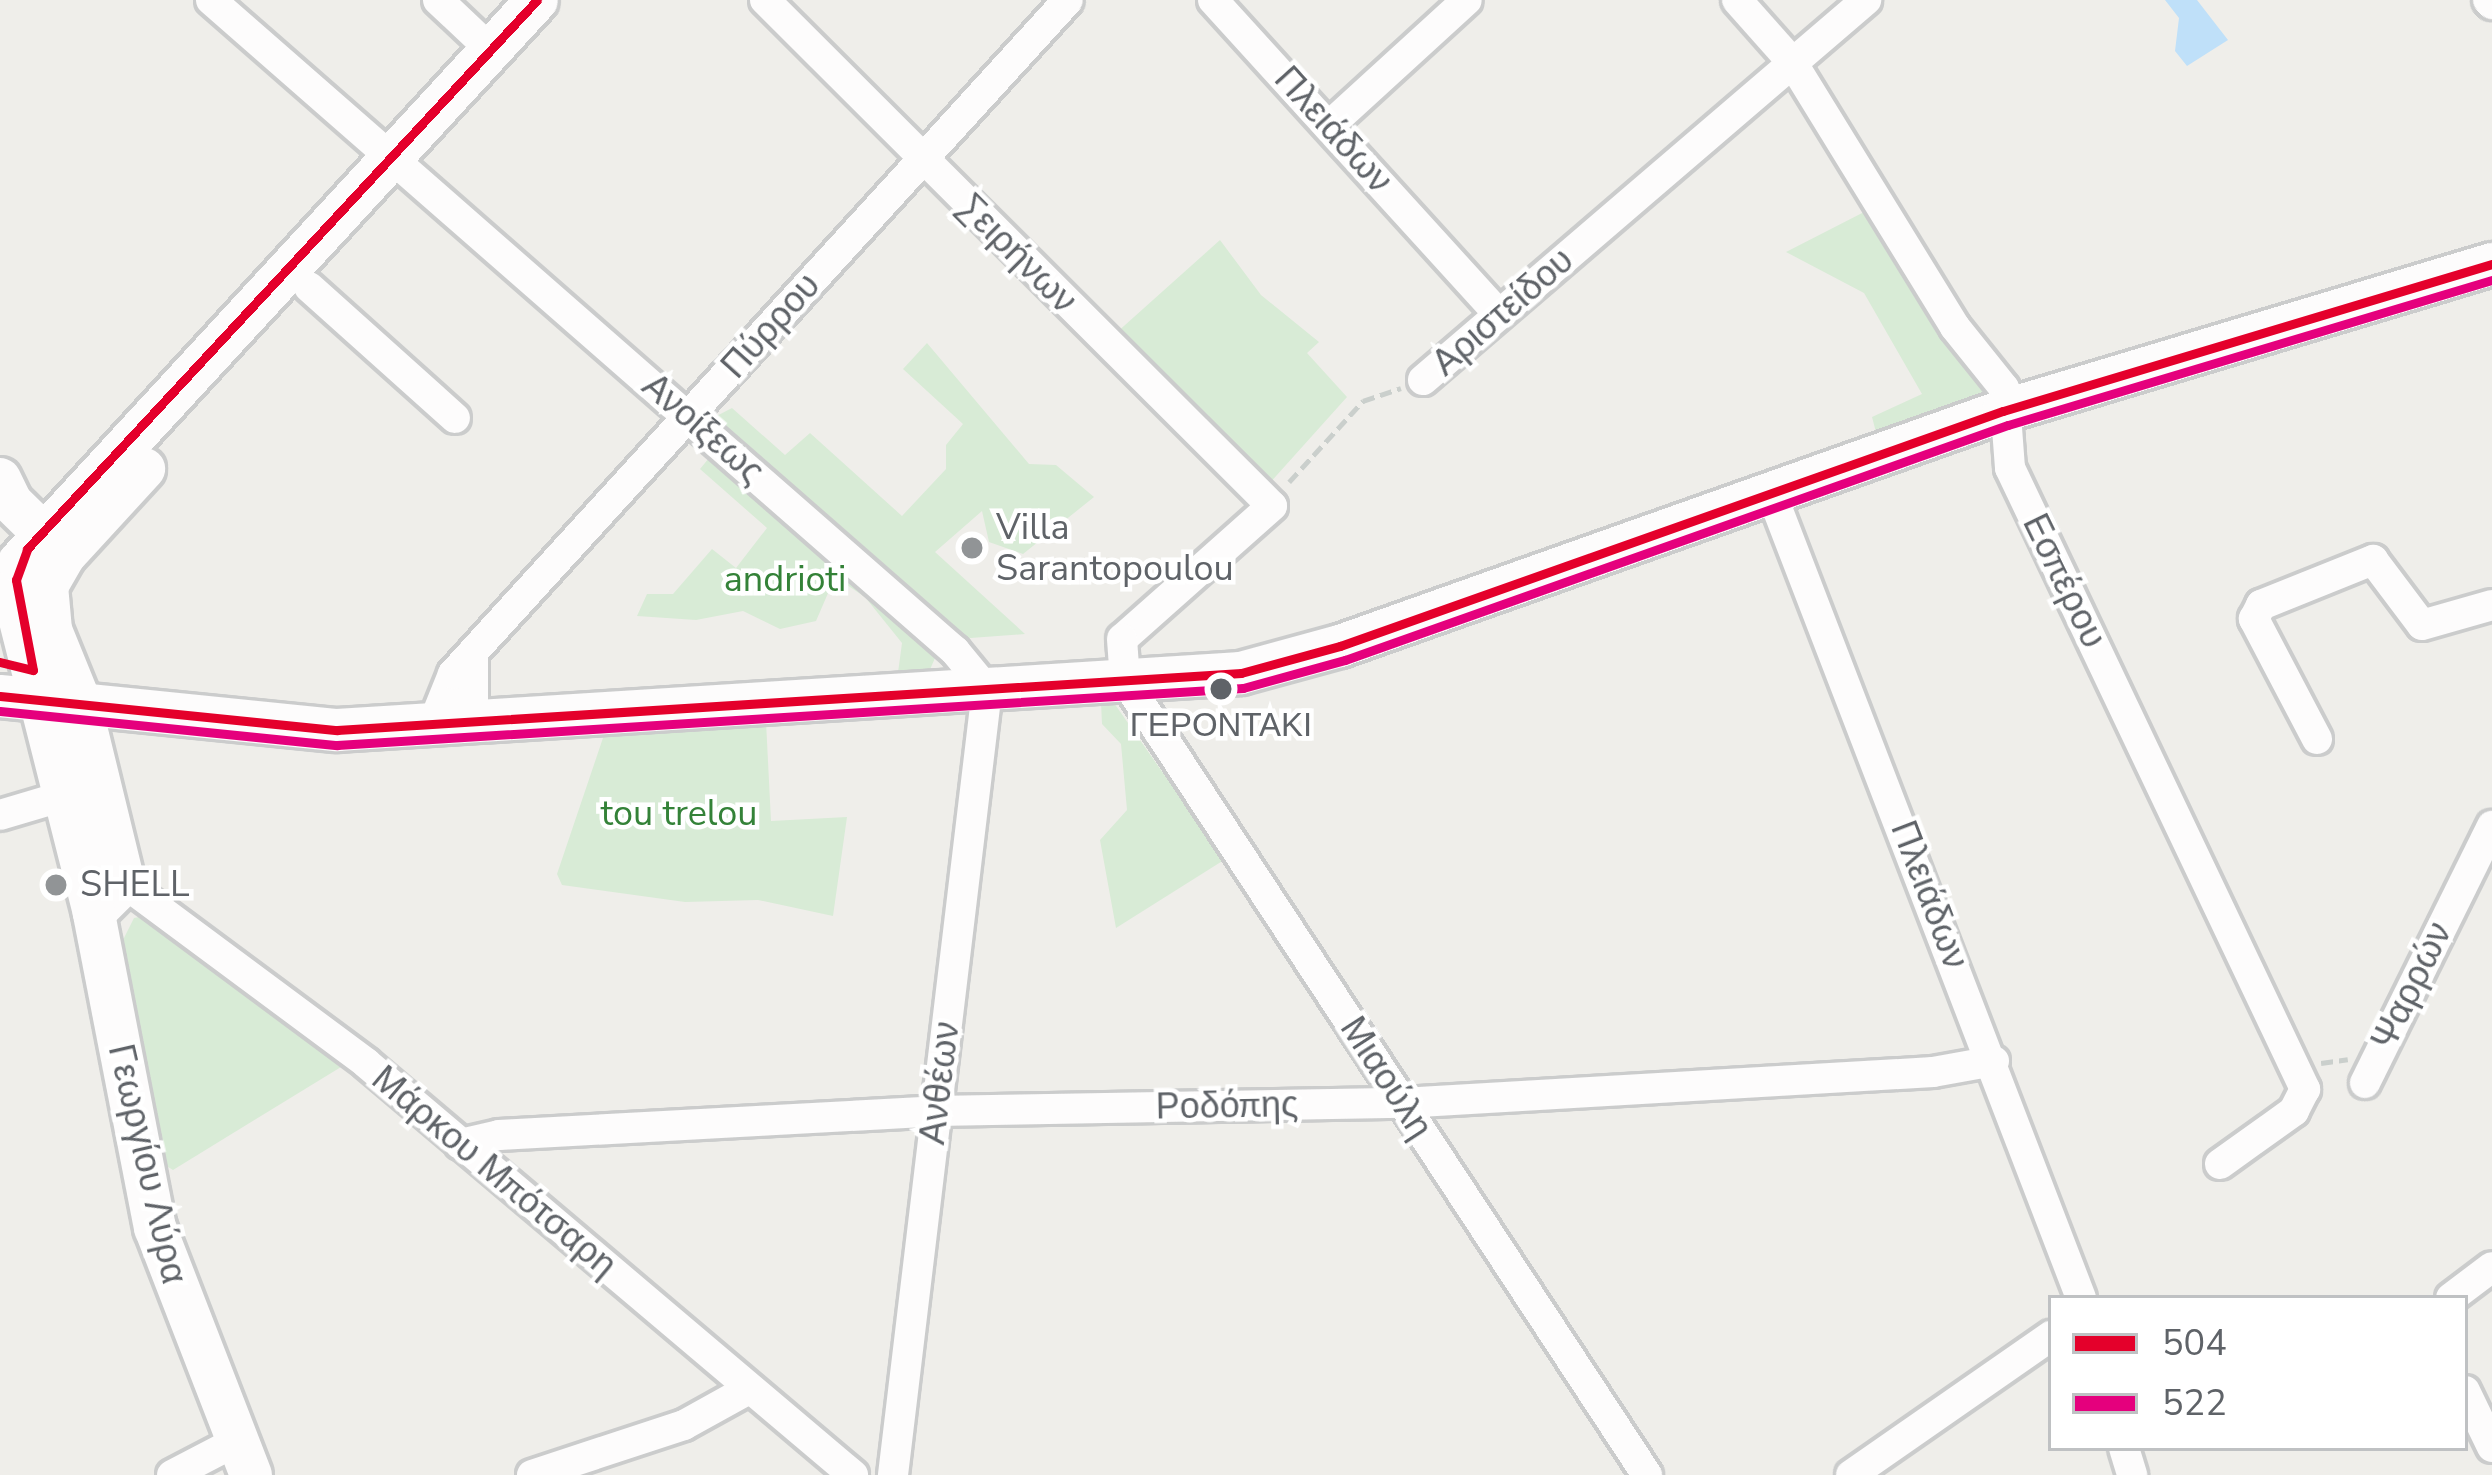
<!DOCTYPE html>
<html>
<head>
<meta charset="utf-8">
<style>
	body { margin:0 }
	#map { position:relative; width:2492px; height:1475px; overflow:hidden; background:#efeeea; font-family:"Nunito Sans",sans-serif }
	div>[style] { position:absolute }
	.green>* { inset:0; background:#d8ebd6 }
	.water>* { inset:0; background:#bfe0f9 }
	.path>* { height:4.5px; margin-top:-2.25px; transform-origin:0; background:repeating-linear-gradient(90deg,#cacfcc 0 12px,transparent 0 18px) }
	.roads { filter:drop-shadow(3px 0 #cbcccc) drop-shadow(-3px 0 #cbcccc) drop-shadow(0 3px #cbcccc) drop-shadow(0 -3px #cbcccc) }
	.street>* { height:30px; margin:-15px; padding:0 15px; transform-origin:15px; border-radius:15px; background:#fdfcfc }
	.secondary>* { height:42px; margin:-21px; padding:0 21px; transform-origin:21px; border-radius:21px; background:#fdfcfc }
	.bus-1>* { height:9px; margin:-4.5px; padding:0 4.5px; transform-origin:4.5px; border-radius:4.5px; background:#e4002b }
	.bus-2>* { height:9px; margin:-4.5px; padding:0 4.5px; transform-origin:4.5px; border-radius:4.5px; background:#e5007d }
	.dots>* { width:33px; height:33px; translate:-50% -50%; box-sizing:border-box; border:6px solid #fff; border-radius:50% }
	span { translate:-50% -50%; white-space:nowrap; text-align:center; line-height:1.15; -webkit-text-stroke:9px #fff; paint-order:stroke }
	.bus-label { font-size:33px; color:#5f6368 }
	.street-label { font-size:36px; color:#5f6368 }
	.poi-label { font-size:36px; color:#5f6368 }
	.left { translate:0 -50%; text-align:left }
	.park-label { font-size:36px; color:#348238 }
	.legend { position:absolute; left:2048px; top:1295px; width:420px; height:156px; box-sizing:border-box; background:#fff; border:3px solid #bfc1c3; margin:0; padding:15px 21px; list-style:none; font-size:36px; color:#5f6368 }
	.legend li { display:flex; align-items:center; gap:24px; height:60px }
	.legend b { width:60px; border:3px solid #bfc1c3 }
</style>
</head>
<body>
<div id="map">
	<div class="green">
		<i style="clip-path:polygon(1868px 210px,1946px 341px,1977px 364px,1988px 385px,1988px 401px,1878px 440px,1872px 417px,1922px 394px,1864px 293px,1786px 252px)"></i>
		<i style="clip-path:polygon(1220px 240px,1261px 295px,1319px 342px,1307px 353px,1347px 397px,1268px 485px,1115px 334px)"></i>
		<i style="clip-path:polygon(927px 343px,1029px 464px,1056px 465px,1094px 497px,1023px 554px,989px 542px,982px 511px,935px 552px,1025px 634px,957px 639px,705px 422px,732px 408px,785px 455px,810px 433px,902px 516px,946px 469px,946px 445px,963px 424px,903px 369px)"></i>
		<i style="clip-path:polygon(714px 452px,836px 568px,841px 560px,939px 649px,928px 674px,897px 680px,902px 643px,865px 597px,835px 577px,816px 621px,780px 629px,743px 611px,696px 620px,637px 616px,647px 594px,673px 594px,712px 549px,736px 568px,767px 528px,700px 469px)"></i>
		<i style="clip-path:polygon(1101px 703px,1114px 703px,1224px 860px,1116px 928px,1100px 840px,1127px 810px,1121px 744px,1102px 724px)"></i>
		<i style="clip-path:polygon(766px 721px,771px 821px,847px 817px,833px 916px,758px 900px,685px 902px,562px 885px,557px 874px,605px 732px)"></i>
		<i style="clip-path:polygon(160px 913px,341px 1067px,173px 1170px,160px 1162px,121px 944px,134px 918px)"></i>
	</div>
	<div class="water">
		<i style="clip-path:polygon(2165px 0,2197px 0,2228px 40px,2187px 66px,2175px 51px,2179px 18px)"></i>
	</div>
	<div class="path">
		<i style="left:1289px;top:482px;width:110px;rotate:-47.6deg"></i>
		<i style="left:1363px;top:401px;width:40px;rotate:-18.9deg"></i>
		<i style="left:2321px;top:1063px;width:27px;rotate:-8deg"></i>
	</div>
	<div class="roads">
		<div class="street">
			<i style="left:211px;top:0;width:989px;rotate:41.19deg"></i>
			<i style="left:955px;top:651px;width:50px;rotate:50.6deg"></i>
			<i style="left:987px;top:690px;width:791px;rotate:96.83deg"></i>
			<i style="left:438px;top:0;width:73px;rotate:43.3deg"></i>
			<i style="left:765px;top:0;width:716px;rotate:44.94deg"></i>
			<i style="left:1272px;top:506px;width:200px;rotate:138.4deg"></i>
			<i style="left:1122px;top:639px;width:41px;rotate:85.8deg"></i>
			<i style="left:1125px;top:680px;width:951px;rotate:56.71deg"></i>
			<i style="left:1213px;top:0;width:425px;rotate:47.7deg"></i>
			<i style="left:1737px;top:0;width:83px;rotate:48.4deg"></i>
			<i style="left:1792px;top:62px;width:311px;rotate:58.4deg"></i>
			<i style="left:1955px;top:327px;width:78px;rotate:51.2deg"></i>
			<i style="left:2004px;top:388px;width:80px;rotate:85.7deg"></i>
			<i style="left:2010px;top:468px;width:688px;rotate:64.59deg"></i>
			<i style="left:2305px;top:1089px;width:25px;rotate:117deg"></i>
			<i style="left:2294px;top:1111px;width:91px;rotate:144.4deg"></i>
			<i style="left:2488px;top:0;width:6px;rotate:45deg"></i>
			<i style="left:1330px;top:125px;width:185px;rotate:-42.4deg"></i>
			<i style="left:309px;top:287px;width:196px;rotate:41.9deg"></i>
			<i style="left:1423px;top:380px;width:584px;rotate:-40.62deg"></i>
			<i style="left:1772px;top:495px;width:860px;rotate:68.95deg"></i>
			<i style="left:473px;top:652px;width:72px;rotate:90deg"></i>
			<i style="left:432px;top:726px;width:56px;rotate:-68deg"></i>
			<i style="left:453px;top:674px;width:912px;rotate:-47.62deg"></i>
			<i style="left:2317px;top:739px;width:136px;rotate:-117.7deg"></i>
			<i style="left:2254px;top:619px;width:16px;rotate:-63deg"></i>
			<i style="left:2261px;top:605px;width:121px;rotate:-21.9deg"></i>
			<i style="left:2373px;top:560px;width:81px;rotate:53deg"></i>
			<i style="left:2422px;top:625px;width:73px;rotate:-15.9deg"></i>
			<i style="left:0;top:815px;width:67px;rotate:-16.5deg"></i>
			<i style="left:124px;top:883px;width:302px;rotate:36.6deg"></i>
			<i style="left:366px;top:1063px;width:638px;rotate:40.23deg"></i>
			<i style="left:2365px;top:1083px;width:287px;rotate:-63.7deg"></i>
			<i style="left:460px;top:1144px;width:40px;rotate:-13deg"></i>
			<i style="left:499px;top:1135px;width:438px;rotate:-3.1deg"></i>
			<i style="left:936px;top:1111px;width:466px;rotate:-1deg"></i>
			<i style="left:1402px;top:1103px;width:532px;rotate:-3.34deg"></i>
			<i style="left:1933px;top:1072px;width:62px;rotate:-10.2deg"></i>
			<i style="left:2451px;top:1298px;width:51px;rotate:-37.1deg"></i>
			<i style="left:2465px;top:1391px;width:62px;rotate:64.3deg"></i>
			<i style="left:2124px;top:1448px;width:28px;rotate:73deg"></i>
			<i style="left:172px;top:1475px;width:73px;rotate:-27.6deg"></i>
			<i style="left:532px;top:1475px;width:160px;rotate:-18.2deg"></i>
			<i style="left:684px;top:1425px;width:74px;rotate:-29deg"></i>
			<i style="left:1851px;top:1475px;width:244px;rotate:-34.8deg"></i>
		</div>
		<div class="secondary">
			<i style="left:0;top:479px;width:25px;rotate:64deg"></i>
			<i style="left:11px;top:502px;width:69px;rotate:44.4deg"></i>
			<i style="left:0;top:696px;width:339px;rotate:5.8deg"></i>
			<i style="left:337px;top:730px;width:906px;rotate:-3.61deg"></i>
			<i style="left:1241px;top:673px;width:103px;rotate:-15.3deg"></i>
			<i style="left:1340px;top:646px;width:703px;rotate:-19.52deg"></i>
			<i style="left:2003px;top:411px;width:511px;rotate:-16.73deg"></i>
			<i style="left:94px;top:913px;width:42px;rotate:-45deg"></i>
			<i style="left:124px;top:883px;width:189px;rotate:-103.7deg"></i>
			<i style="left:79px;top:699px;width:74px;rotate:-112.1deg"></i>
			<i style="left:51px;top:630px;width:44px;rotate:-95.2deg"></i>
			<i style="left:47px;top:586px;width:36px;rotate:-60deg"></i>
			<i style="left:65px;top:555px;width:117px;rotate:-47.4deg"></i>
			<i style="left:251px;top:1475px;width:265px;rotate:-111.2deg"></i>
			<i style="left:155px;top:1228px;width:321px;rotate:-101deg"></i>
			<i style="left:94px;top:913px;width:305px;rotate:-104.2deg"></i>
			<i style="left:19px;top:617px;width:55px;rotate:-90deg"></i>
			<i style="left:19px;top:562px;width:764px;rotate:-47.33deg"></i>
		</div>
	</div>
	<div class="bus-1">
		<i style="left:0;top:662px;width:34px;rotate:14deg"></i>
		<i style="left:33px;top:670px;width:92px;rotate:-100.7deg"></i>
		<i style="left:16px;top:580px;width:33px;rotate:-70deg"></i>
		<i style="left:27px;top:549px;width:749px;rotate:-47.11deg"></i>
		<i style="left:0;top:696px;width:339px;rotate:5.8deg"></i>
		<i style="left:337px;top:730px;width:906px;rotate:-3.61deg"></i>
		<i style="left:1241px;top:673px;width:103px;rotate:-15.3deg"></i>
		<i style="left:1340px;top:646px;width:703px;rotate:-19.52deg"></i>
		<i style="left:2003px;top:411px;width:511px;rotate:-16.73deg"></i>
	</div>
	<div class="bus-2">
		<i style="left:0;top:711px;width:339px;rotate:5.8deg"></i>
		<i style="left:337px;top:745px;width:908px;rotate:-3.6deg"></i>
		<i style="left:1243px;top:688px;width:106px;rotate:-15.4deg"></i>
		<i style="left:1345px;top:660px;width:703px;rotate:-19.52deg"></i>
		<i style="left:2008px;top:425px;width:505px;rotate:-16.68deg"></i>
	</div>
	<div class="dots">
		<i style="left:972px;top:548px;background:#919496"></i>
		<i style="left:1221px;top:689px;background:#5f6368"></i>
		<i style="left:56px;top:885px;background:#919496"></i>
	</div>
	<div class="bus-label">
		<span style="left:1221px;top:726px">ΓΕΡΟΝΤΑΚΙ</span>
	</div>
	<div class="street-label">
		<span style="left:1333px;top:130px;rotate:48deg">Πλειάδων</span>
		<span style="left:1017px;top:254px;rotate:45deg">Σειρήνων</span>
		<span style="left:1503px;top:312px;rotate:-41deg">Αριστείδου</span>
		<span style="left:771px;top:326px;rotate:-48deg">Πύρρου</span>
		<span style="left:703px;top:429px;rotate:41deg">Ανοίξεως</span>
		<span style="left:2064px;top:581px;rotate:64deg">Εσπέρου</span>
		<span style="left:1929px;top:895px;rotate:69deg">Πλειάδων</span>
		<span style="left:2412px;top:986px;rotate:-64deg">Ψαρρών</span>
		<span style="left:1386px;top:1078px;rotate:57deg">Μιαούλη</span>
		<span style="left:940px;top:1083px;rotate:-83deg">Ανθέων</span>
		<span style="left:1227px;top:1106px;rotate:-1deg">Ροδόπης</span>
		<span style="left:147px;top:1164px;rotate:77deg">Γεωργίου Λύρα</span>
		<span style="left:494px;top:1172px;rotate:40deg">Μάρκου Μπότσαρη</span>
	</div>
	<div class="poi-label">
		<span class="left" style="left:996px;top:548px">Villa<br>Sarantopoulou</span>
		<span class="left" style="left:80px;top:885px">SHELL</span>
	</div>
	<div class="park-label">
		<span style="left:785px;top:580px">andrioti</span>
		<span style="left:679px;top:814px">tou trelou</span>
	</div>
	<ul class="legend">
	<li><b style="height:15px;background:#e4002b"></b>504</li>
	<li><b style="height:15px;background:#e5007d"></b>522</li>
	</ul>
</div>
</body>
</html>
